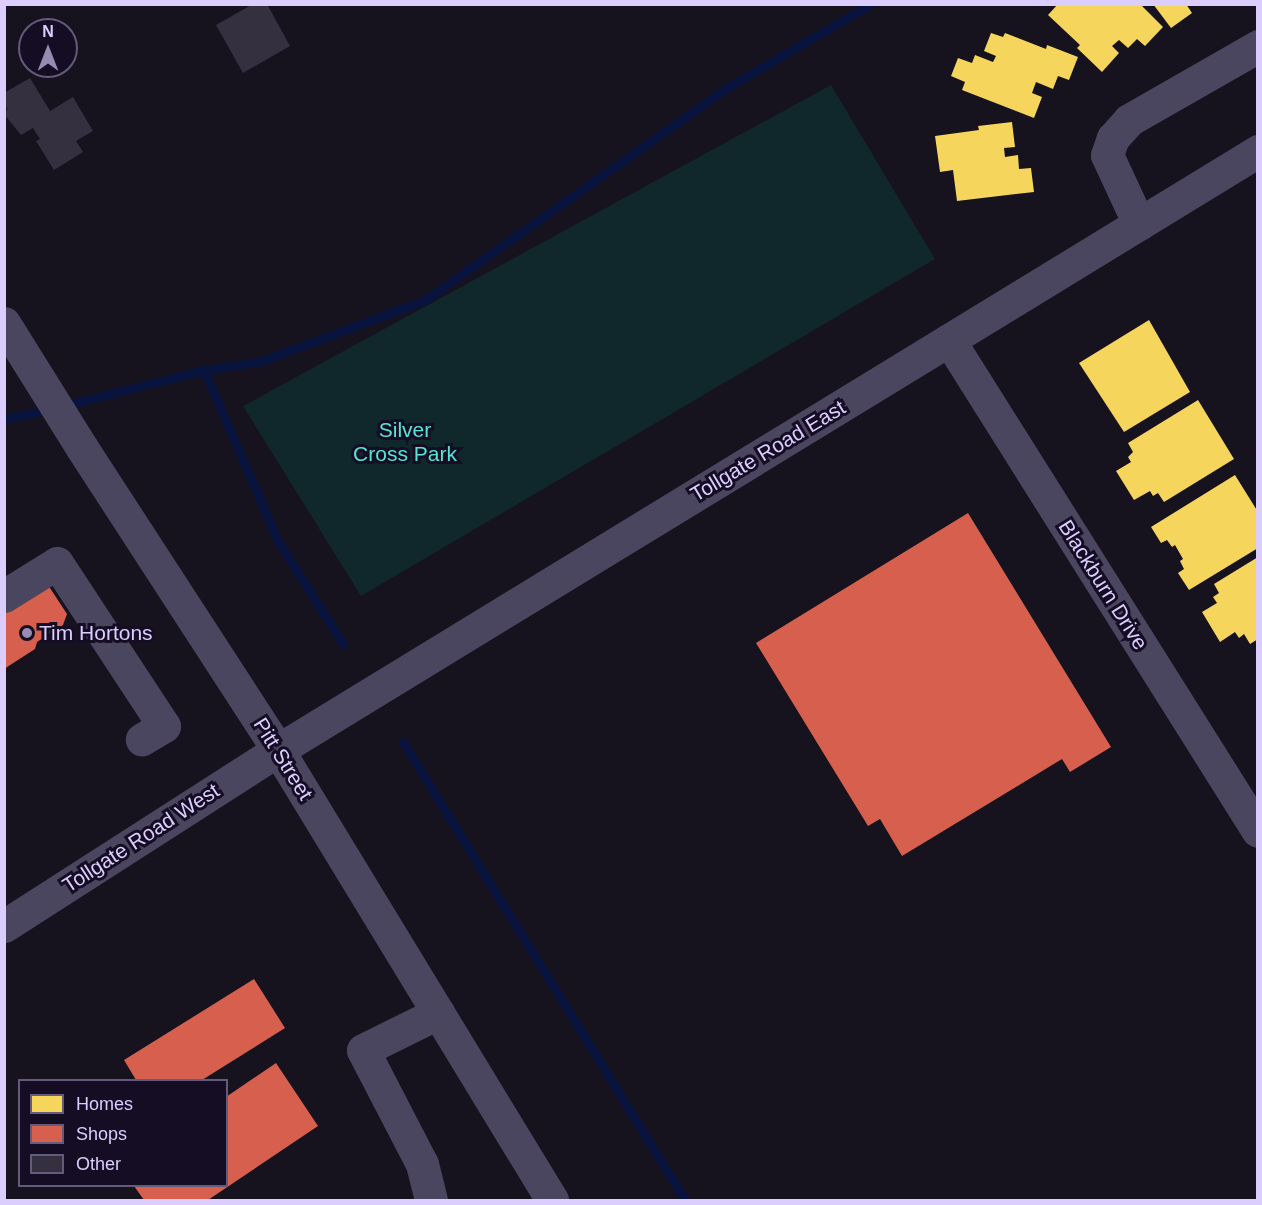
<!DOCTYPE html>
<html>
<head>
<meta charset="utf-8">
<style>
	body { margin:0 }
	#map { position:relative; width:1262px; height:1205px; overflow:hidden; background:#16121e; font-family:Helvetica,sans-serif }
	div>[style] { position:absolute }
	.green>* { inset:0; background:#10272b }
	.homes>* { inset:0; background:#f6d55c }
	.shops>* { inset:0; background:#d6604d }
	.stream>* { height:9px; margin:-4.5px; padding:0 4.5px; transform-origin:4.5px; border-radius:4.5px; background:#08143e }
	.building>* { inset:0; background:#343040 }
	.minor>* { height:33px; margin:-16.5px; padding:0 16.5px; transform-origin:16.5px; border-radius:16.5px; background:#4b465f }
	.dots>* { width:16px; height:16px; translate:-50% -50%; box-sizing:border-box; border:3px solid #140d23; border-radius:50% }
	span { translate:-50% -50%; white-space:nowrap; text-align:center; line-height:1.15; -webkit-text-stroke:6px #140d23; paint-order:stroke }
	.park-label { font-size:21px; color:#55e5d5 }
	.street-label { font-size:21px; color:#dbceff }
	.poi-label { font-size:21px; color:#dbceff }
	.left { translate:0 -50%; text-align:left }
	.frame { position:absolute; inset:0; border:6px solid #dbceff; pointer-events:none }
	.legend { position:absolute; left:18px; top:1079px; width:210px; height:108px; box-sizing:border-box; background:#140d23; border:2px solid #645a7b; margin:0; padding:8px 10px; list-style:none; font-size:18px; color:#dbceff }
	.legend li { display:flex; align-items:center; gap:12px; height:30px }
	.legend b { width:30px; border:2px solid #645a7b }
	.north { position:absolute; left:18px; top:18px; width:60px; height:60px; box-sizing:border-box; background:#140d23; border:2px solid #645a7b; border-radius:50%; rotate:0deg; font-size:16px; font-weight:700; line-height:24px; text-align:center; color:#dbceff }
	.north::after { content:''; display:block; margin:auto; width:21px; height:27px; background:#968cb0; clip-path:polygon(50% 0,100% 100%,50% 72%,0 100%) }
</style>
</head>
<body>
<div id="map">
	<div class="green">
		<i style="clip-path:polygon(831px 85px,935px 259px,361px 596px,243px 406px)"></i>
	</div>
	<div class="homes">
		<i style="clip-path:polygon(1058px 4px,1140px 4px,1163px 27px,1145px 46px,1137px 39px,1128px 48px,1119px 40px,1112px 46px,1119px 53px,1102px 72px,1077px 48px,1080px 45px,1048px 15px)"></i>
		<i style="clip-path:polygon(1153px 4px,1186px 4px,1192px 13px,1171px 28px)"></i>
		<i style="clip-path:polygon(991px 33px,1003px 37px,1005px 33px,1046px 49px,1047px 45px,1078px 57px,1069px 80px,1058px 76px,1053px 89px,1036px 82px,1032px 93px,1042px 97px,1034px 118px,962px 90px,965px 82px,951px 76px,958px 58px,972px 63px,975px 55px,993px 62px,996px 56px,984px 51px)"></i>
		<i style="clip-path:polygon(1012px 122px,1015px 147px,1004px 148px,1005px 157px,1018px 155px,1019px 169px,1031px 168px,1034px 192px,957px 201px,953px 170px,940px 172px,935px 136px,979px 130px,978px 126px)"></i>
		<i style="clip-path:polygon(1149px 320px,1190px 392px,1124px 432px,1079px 363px)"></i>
		<i style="clip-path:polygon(1198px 400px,1234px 459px,1164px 502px,1158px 493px,1153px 496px,1150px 491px,1134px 500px,1116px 471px,1131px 462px,1128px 457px,1133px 452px,1128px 443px)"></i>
		<i style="clip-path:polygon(1235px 475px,1258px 512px,1258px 548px,1189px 590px,1178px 573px,1184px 569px,1180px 561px,1183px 559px,1175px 545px,1172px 547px,1167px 540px,1161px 543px,1151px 527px)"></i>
		<i style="clip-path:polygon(1258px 557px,1258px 639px,1250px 644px,1244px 634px,1239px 638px,1235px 632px,1220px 642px,1202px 612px,1217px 603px,1213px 597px,1219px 593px,1214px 584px)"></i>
	</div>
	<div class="shops">
		<i style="clip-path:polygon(968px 513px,1111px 747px,1070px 772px,1062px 759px,902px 856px,880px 819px,868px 826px,756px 643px)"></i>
		<i style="clip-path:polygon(30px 586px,50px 588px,67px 614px,63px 625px,37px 642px,35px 649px,4px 669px,4px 603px)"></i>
		<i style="clip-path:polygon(254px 979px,285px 1028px,202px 1080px,136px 1080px,124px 1060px)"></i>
		<i style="clip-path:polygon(276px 1063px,318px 1126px,208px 1200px,144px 1200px,134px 1186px,226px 1186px,226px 1097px)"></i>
	</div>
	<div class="stream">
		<i style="left:204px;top:370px;width:186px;rotate:66.6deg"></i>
		<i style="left:278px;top:541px;width:122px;rotate:57.7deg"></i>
		<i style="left:62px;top:406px;width:146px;rotate:-14.2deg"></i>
		<i style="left:204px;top:370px;width:59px;rotate:-8.8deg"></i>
		<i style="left:262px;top:361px;width:174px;rotate:-20.5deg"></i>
		<i style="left:425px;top:300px;width:373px;rotate:-35.1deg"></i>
		<i style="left:730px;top:86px;width:163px;rotate:-30.2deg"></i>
		<i style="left:4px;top:419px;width:46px;rotate:-12.5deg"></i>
		<i style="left:403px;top:742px;width:538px;rotate:58.38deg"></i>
	</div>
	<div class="building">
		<i style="clip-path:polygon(253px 4px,267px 4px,290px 46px,243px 73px,216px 25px)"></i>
		<i style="clip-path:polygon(30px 78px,50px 111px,73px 97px,93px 131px,76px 141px,83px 152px,54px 170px,36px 141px,40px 139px,33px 128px,21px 135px,4px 114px,7px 110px,4px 93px)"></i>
	</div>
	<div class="minor">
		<i style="left:1139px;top:224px;width:76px;rotate:-114.9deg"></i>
		<i style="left:1107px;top:155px;width:18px;rotate:-71deg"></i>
		<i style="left:1113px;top:138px;width:24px;rotate:-48deg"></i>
		<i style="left:1129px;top:120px;width:149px;rotate:-29.8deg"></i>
		<i style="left:4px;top:323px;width:147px;rotate:58deg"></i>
		<i style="left:82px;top:448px;width:360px;rotate:57deg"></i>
		<i style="left:278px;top:750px;width:527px;rotate:58.66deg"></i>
		<i style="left:949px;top:340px;width:580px;rotate:57.82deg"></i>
		<i style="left:4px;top:596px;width:62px;rotate:-31.9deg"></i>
		<i style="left:57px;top:563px;width:195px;rotate:56.7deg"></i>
		<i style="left:164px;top:726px;width:26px;rotate:149deg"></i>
		<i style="left:4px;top:926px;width:326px;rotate:-32.7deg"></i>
		<i style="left:278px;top:750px;width:1149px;rotate:-31.43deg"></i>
		<i style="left:431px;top:1200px;width:37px;rotate:-104deg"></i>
		<i style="left:422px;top:1164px;width:128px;rotate:-117.4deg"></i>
		<i style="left:363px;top:1050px;width:84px;rotate:-26.3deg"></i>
	</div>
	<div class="dots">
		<i style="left:27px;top:633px;background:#968cb0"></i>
	</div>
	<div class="park-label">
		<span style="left:405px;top:442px">Silver<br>Cross Park</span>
	</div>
	<div class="street-label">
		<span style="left:768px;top:451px;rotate:-31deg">Tollgate Road East</span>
		<span style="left:1103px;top:585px;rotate:58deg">Blackburn Drive</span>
		<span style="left:283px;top:759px;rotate:58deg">Pitt Street</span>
		<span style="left:141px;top:838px;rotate:-33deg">Tollgate Road West</span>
	</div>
	<div class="poi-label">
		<span class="left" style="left:39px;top:633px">Tim Hortons</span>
	</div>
	<div class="frame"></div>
	<ul class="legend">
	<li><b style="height:16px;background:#f6d55c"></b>Homes</li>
	<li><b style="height:16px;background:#d6604d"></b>Shops</li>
	<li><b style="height:16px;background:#343040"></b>Other</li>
	</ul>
	<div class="north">N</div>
</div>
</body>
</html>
